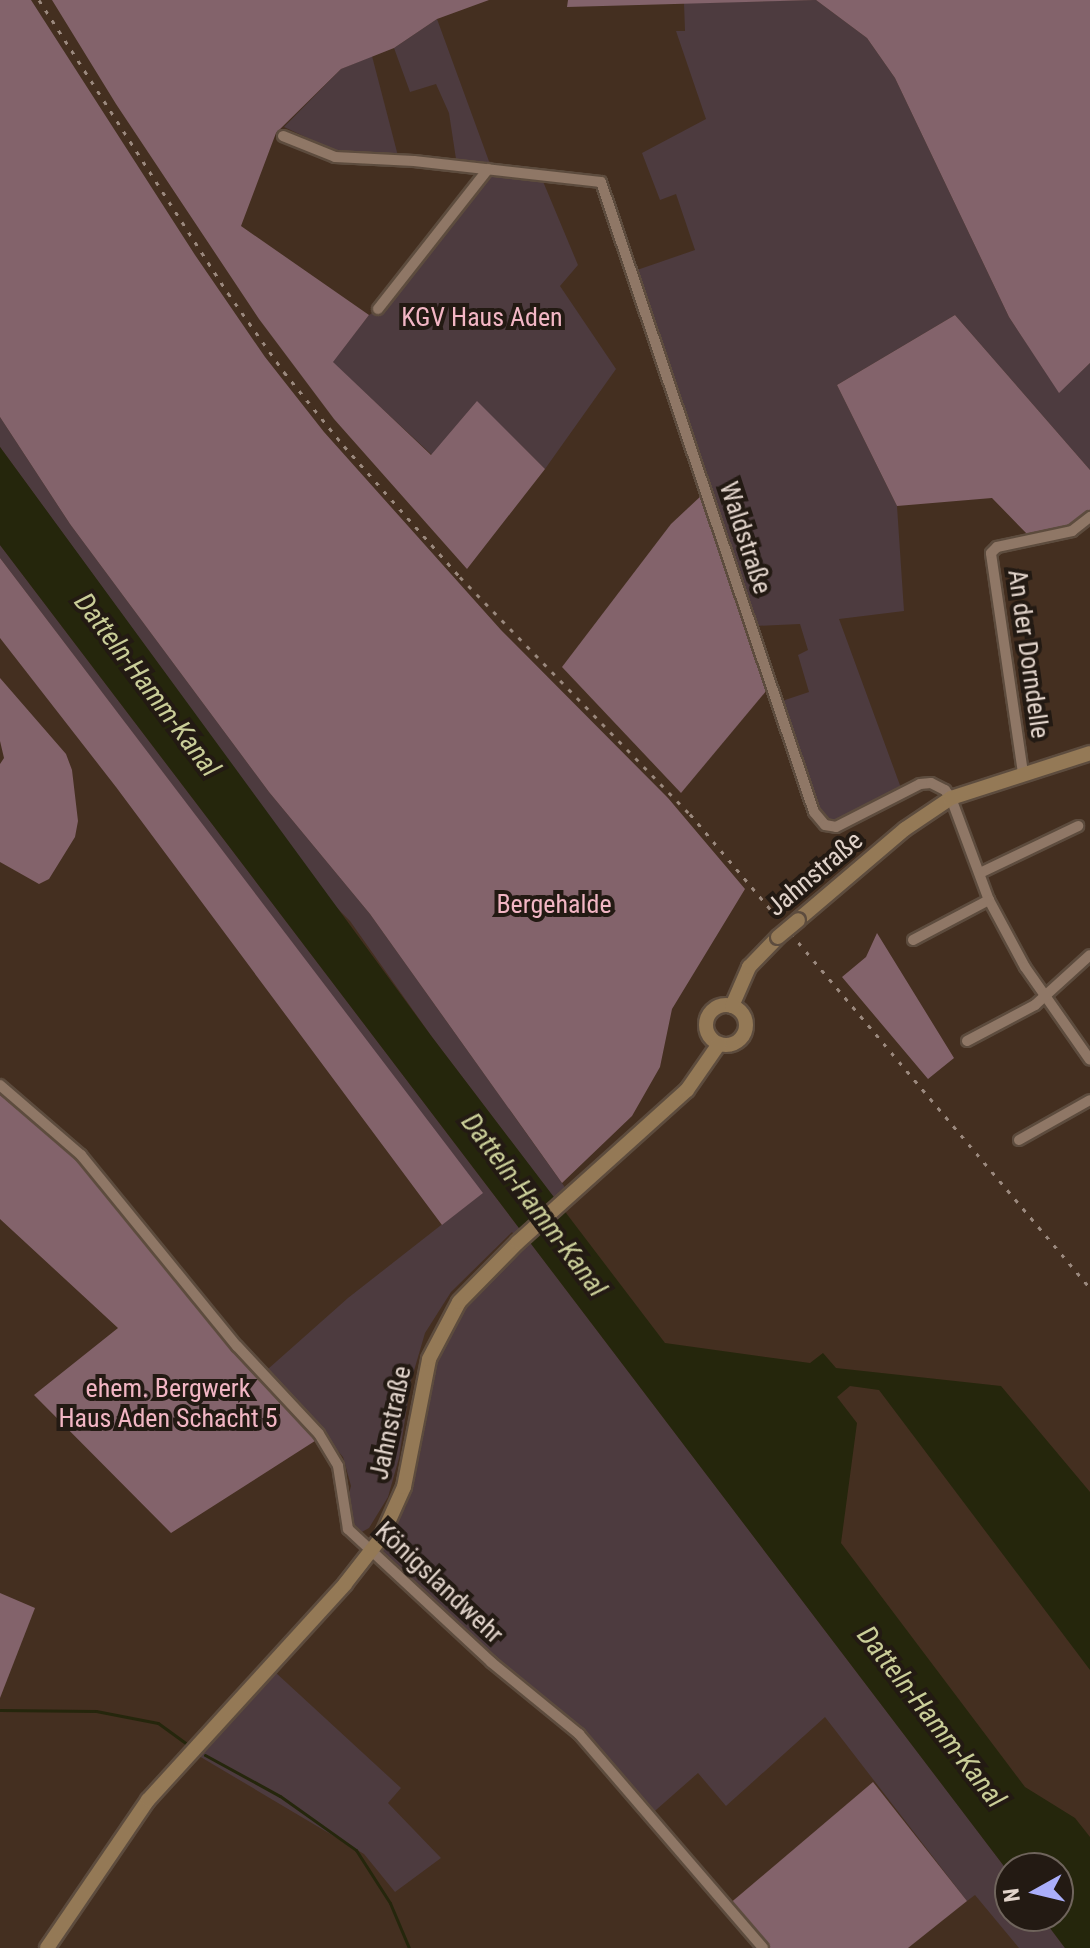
<!DOCTYPE html>
<html>
<head>
<meta charset="utf-8">
<style>
	body { margin:0 }
	#map { position:relative; width:1090px; height:1948px; overflow:hidden; background:#442f20; font-family:"Roboto Condensed",sans-serif }
	div>[style] { position:absolute }
	.green>* { inset:0; background:#4d3b3f }
	.forest>* { inset:0; background:#83636b }
	.water>* { inset:0; background:#25260c }
	.stream>* { height:3px; margin:-1.5px; padding:0 1.5px; transform-origin:1.5px; border-radius:1.5px; background:#25260c }
	.roads { filter:drop-shadow(2px 0 #5d4c3e) drop-shadow(-2px 0 #5d4c3e) drop-shadow(0 2px #5d4c3e) drop-shadow(0 -2px #5d4c3e) }
	.minor>* { height:10px; margin:-5px; padding:0 5px; transform-origin:5px; border-radius:5px; background:#8f7766 }
	.secondary>* { height:14px; margin:-7px; padding:0 7px; transform-origin:7px; border-radius:7px; background:#947956 }
	.secondary>.ring { margin:-7px; padding:0; box-sizing:content-box; background:none; border:14px solid #947956; border-radius:50% }
	.rail>* { height:3px; margin-top:-1.5px; transform-origin:0; background:repeating-linear-gradient(90deg,#9b897e 0 4px,transparent 0 12px) }
	.bridges { filter:drop-shadow(2px 0 #5d4c3e) drop-shadow(-2px 0 #5d4c3e) drop-shadow(0 2px #5d4c3e) drop-shadow(0 -2px #5d4c3e) }
	.secondary-bridge>* { height:14px; margin:-7px; padding:0 7px; transform-origin:7px; border-radius:7px; background:#947956 }
	span { translate:-50% -50%; white-space:nowrap; text-align:center; line-height:1.15; -webkit-text-stroke:8px #231a13; paint-order:stroke }
	.park-label { font-size:26px; color:#f2b6c4 }
	.street-label { font-size:26px; color:#e1d3ca }
	.water-label { font-size:28px; color:#cace98; font-style:italic }
	.north { position:absolute; left:994px; top:1852px; width:80px; height:80px; box-sizing:border-box; background:#231a13; border:2px solid #6f645c; border-radius:50%; rotate:262deg; font-size:22px; font-weight:700; line-height:32px; text-align:center; color:#e1d3ca }
	.north::after { content:''; display:block; margin:auto; width:28px; height:36px; background:#abaffb; clip-path:polygon(50% 0,100% 100%,50% 72%,0 100%) }
</style>
</head>
<body>
<div id="map">
	<div class="green">
		<i style="clip-path:polygon(816px 0,867px 38px,895px 78px,1009px 317px,1059px 392px,1090px 363px,1090px 470px,955px 315px,837px 385px,897px 506px,904px 611px,839px 619px,901px 788px,841px 821px,829px 820px,819px 813px,779px 702px,809px 692px,798px 655px,808px 650px,800px 624px,755px 626px,637px 270px,695px 250px,676px 194px,660px 200px,642px 153px,706px 119px,676px 31px,685px 31px,684px 3px)"></i>
		<i style="clip-path:polygon(437px 19px,490px 164px,456px 159px,449px 113px,436px 84px,410px 92px,394px 48px)"></i>
		<i style="clip-path:polygon(372px 56px,398px 156px,338px 152px,284px 127px,341px 69px)"></i>
		<i style="clip-path:polygon(487px 175px,542px 179px,578px 265px,560px 286px,616px 369px,545px 469px,477px 402px,432px 455px,332px 362px,369px 315px,387px 305px)"></i>
		<i style="clip-path:polygon(0 417px,70px 524px,269px 792px,370px 914px,574px 1200px,564px 1211px,432px 1037px,350px 921px,333px 904px,0 447px)"></i>
		<i style="clip-path:polygon(0 545px,1010px 1874px,1010px 1916px,1041px 1916px,1065px 1948px,1019px 1948px,975px 1895px,967px 1901px,825px 1717px,726px 1806px,698px 1773px,648px 1817px,537px 1695px,378px 1552px,406px 1506px,420px 1453px,431px 1374px,444px 1339px,465px 1306px,491px 1275px,524px 1247px,512px 1232px,451px 1292px,425px 1333px,411px 1381px,399px 1458px,388px 1497px,369px 1528px,360px 1533px,352px 1526px,346px 1504px,351px 1486px,343px 1457px,268px 1369px,348px 1298px,482px 1193px,0 558px)"></i>
		<i style="clip-path:polygon(275px 1672px,401px 1788px,388px 1803px,441px 1858px,395px 1892px,364px 1854px,199px 1756px)"></i>
	</div>
	<div class="forest">
		<i style="clip-path:polygon(0 0,31px 0,195px 255px,265px 357px,324px 432px,501px 630px,668px 798px,745px 889px,672px 1009px,660px 1067px,632px 1116px,562px 1183px,370px 914px,269px 792px,70px 524px,0 417px)"></i>
		<i style="clip-path:polygon(52px 0,489px 0,437px 19px,394px 48px,341px 69px,276px 133px,241px 226px,369px 315px,333px 362px,431px 455px,477px 401px,545px 469px,467px 569px,334px 419px,259px 319px,116px 104px)"></i>
		<i style="clip-path:polygon(568px 0,1090px 0,1090px 363px,1059px 393px,1009px 317px,895px 78px,867px 38px,816px 0,567px 7px)"></i>
		<i style="clip-path:polygon(955px 315px,1090px 470px,1090px 512px,1069px 528px,1029px 536px,992px 498px,897px 506px,837px 385px)"></i>
		<i style="clip-path:polygon(702px 495px,767px 690px,681px 793px,562px 667px,671px 524px)"></i>
		<i style="clip-path:polygon(0 558px,483px 1193px,442px 1225px,116px 787px,0 638px)"></i>
		<i style="clip-path:polygon(0 678px,66px 754px,72px 770px,78px 821px,75px 837px,49px 879px,39px 884px,0 862px,0 764px,4px 758px,0 741px)"></i>
		<i style="clip-path:polygon(877px 933px,954px 1058px,928px 1079px,842px 977px,866px 957px)"></i>
		<i style="clip-path:polygon(0 1095px,77px 1160px,175px 1281px,318px 1439px,171px 1533px,34px 1395px,118px 1328px,0 1219px)"></i>
		<i style="clip-path:polygon(0 1593px,35px 1608px,0 1698px)"></i>
		<i style="clip-path:polygon(873px 1782px,967px 1901px,908px 1948px,768px 1948px,728px 1905px)"></i>
	</div>
	<div class="water">
		<i style="clip-path:polygon(0 447px,432px 1037px,665px 1343px,810px 1363px,823px 1353px,836px 1368px,1001px 1386px,1090px 1492px,1090px 1670px,879px 1390px,850px 1386px,837px 1397px,857px 1423px,841px 1543px,1025px 1787px,1075px 1818px,1090px 1837px,1090px 1948px,1065px 1948px,1041px 1916px,1058px 1916px,1058px 1868px,1010px 1868px,1010px 1874px,0 545px)"></i>
	</div>
	<div class="stream">
		<i style="left:0;top:1710px;width:96px;rotate:0.6deg"></i>
		<i style="left:96px;top:1711px;width:63px;rotate:11deg"></i>
		<i style="left:158px;top:1723px;width:34px;rotate:36deg"></i>
		<i style="left:205px;top:1755px;width:85px;rotate:28.7deg"></i>
		<i style="left:280px;top:1796px;width:93px;rotate:35.4deg"></i>
		<i style="left:356px;top:1850px;width:63px;rotate:57.3deg"></i>
		<i style="left:390px;top:1903px;width:49px;rotate:67.1deg"></i>
	</div>
	<div class="roads">
		<div class="minor">
			<i style="left:283px;top:136px;width:56px;rotate:22deg"></i>
			<i style="left:335px;top:157px;width:79px;rotate:2.9deg"></i>
			<i style="left:414px;top:161px;width:188px;rotate:6.4deg"></i>
			<i style="left:601px;top:182px;width:665px;rotate:71.32deg"></i>
			<i style="left:814px;top:812px;width:17px;rotate:50deg"></i>
			<i style="left:825px;top:825px;width:11px;rotate:10deg"></i>
			<i style="left:836px;top:827px;width:94px;rotate:-27.1deg"></i>
			<i style="left:920px;top:784px;width:11px;rotate:-5deg"></i>
			<i style="left:931px;top:783px;width:16px;rotate:27deg"></i>
			<i style="left:945px;top:790px;width:10px;rotate:53deg"></i>
			<i style="left:951px;top:798px;width:109px;rotate:69.6deg"></i>
			<i style="left:989px;top:900px;width:76px;rotate:61.8deg"></i>
			<i style="left:1025px;top:967px;width:113px;rotate:55deg"></i>
			<i style="left:378px;top:309px;width:178px;rotate:-51.8deg"></i>
			<i style="left:1023px;top:773px;width:222px;rotate:-98.3deg"></i>
			<i style="left:991px;top:553px;width:8px;rotate:-45deg"></i>
			<i style="left:997px;top:547px;width:77px;rotate:-12deg"></i>
			<i style="left:1072px;top:531px;width:23px;rotate:-38deg"></i>
			<i style="left:980px;top:873px;width:109px;rotate:-25.6deg"></i>
			<i style="left:913px;top:940px;width:86px;rotate:-27.8deg"></i>
			<i style="left:967px;top:1041px;width:77px;rotate:-27.9deg"></i>
			<i style="left:1035px;top:1005px;width:74px;rotate:-42.3deg"></i>
			<i style="left:0;top:1085px;width:107px;rotate:40.8deg"></i>
			<i style="left:81px;top:1155px;width:247px;rotate:50.8deg"></i>
			<i style="left:237px;top:1346px;width:120px;rotate:47deg"></i>
			<i style="left:319px;top:1434px;width:37px;rotate:59deg"></i>
			<i style="left:338px;top:1466px;width:64px;rotate:81deg"></i>
			<i style="left:348px;top:1529px;width:195px;rotate:42.9deg"></i>
			<i style="left:491px;top:1662px;width:114px;rotate:39.3deg"></i>
			<i style="left:579px;top:1734px;width:282px;rotate:49.3deg"></i>
			<i style="left:1019px;top:1140px;width:81px;rotate:-29.4deg"></i>
		</div>
		<div class="secondary">
			<i style="left:798px;top:920px;width:140px;rotate:-40.4deg"></i>
			<i style="left:905px;top:829px;width:55px;rotate:-34deg"></i>
			<i style="left:951px;top:798px;width:146px;rotate:-17.9deg"></i>
			<i class="ring" style="left:706px;top:1005px;width:26px;height:26px"></i>
			<i style="left:732px;top:1006px;width:43px;rotate:-66.4deg"></i>
			<i style="left:749px;top:967px;width:42px;rotate:-46deg"></i>
			<i style="left:47px;top:1948px;width:179px;rotate:-55.7deg"></i>
			<i style="left:148px;top:1800px;width:292px;rotate:-47.6deg"></i>
			<i style="left:345px;top:1584px;width:58px;rotate:-52deg"></i>
			<i style="left:381px;top:1538px;width:56px;rotate:-65.7deg"></i>
			<i style="left:404px;top:1487px;width:130px;rotate:-78.9deg"></i>
			<i style="left:429px;top:1359px;width:64px;rotate:-62.2deg"></i>
			<i style="left:459px;top:1302px;width:84px;rotate:-45.5deg"></i>
			<i style="left:518px;top:1242px;width:227px;rotate:-42deg"></i>
			<i style="left:687px;top:1090px;width:56px;rotate:-55.2deg"></i>
		</div>
	</div>
	<div class="rail">
		<i style="left:39px;top:0;width:349px;rotate:57.2deg"></i>
		<i style="left:228px;top:293px;width:97px;rotate:54.7deg"></i>
		<i style="left:284px;top:372px;width:95px;rotate:51deg"></i>
		<i style="left:344px;top:446px;width:175px;rotate:48.5deg"></i>
		<i style="left:460px;top:577px;width:330px;rotate:45.9deg"></i>
		<i style="left:690px;top:814px;width:620px;rotate:49.84deg"></i>
	</div>
	<div class="bridges">
		<div class="secondary-bridge">
			<i style="left:778px;top:937px;width:26px;rotate:-40deg"></i>
		</div>
	</div>
	<div class="park-label">
		<span style="left:482px;top:318px">KGV Haus Aden</span>
		<span style="left:554px;top:905px">Bergehalde</span>
		<span style="left:168px;top:1404px">ehem. Bergwerk<br>Haus Aden Schacht 5</span>
	</div>
	<div class="street-label">
		<span style="left:745px;top:538px;rotate:72deg">Waldstraße</span>
		<span style="left:1028px;top:654px;rotate:82deg">An der Dorndelle</span>
		<span style="left:815px;top:874px;rotate:-40deg">Jahnstraße</span>
		<span style="left:391px;top:1423px;rotate:-78deg">Jahnstraße</span>
		<span style="left:439px;top:1583px;rotate:43deg">Königslandwehr</span>
	</div>
	<div class="water-label">
		<span style="left:147px;top:685px;rotate:53deg">Datteln-Hamm-Kanal</span>
		<span style="left:534px;top:1205px;rotate:53deg">Datteln-Hamm-Kanal</span>
		<span style="left:931px;top:1717px;rotate:52deg">Datteln-Hamm-Kanal</span>
	</div>
	<div class="north">N</div>
</div>
</body>
</html>
